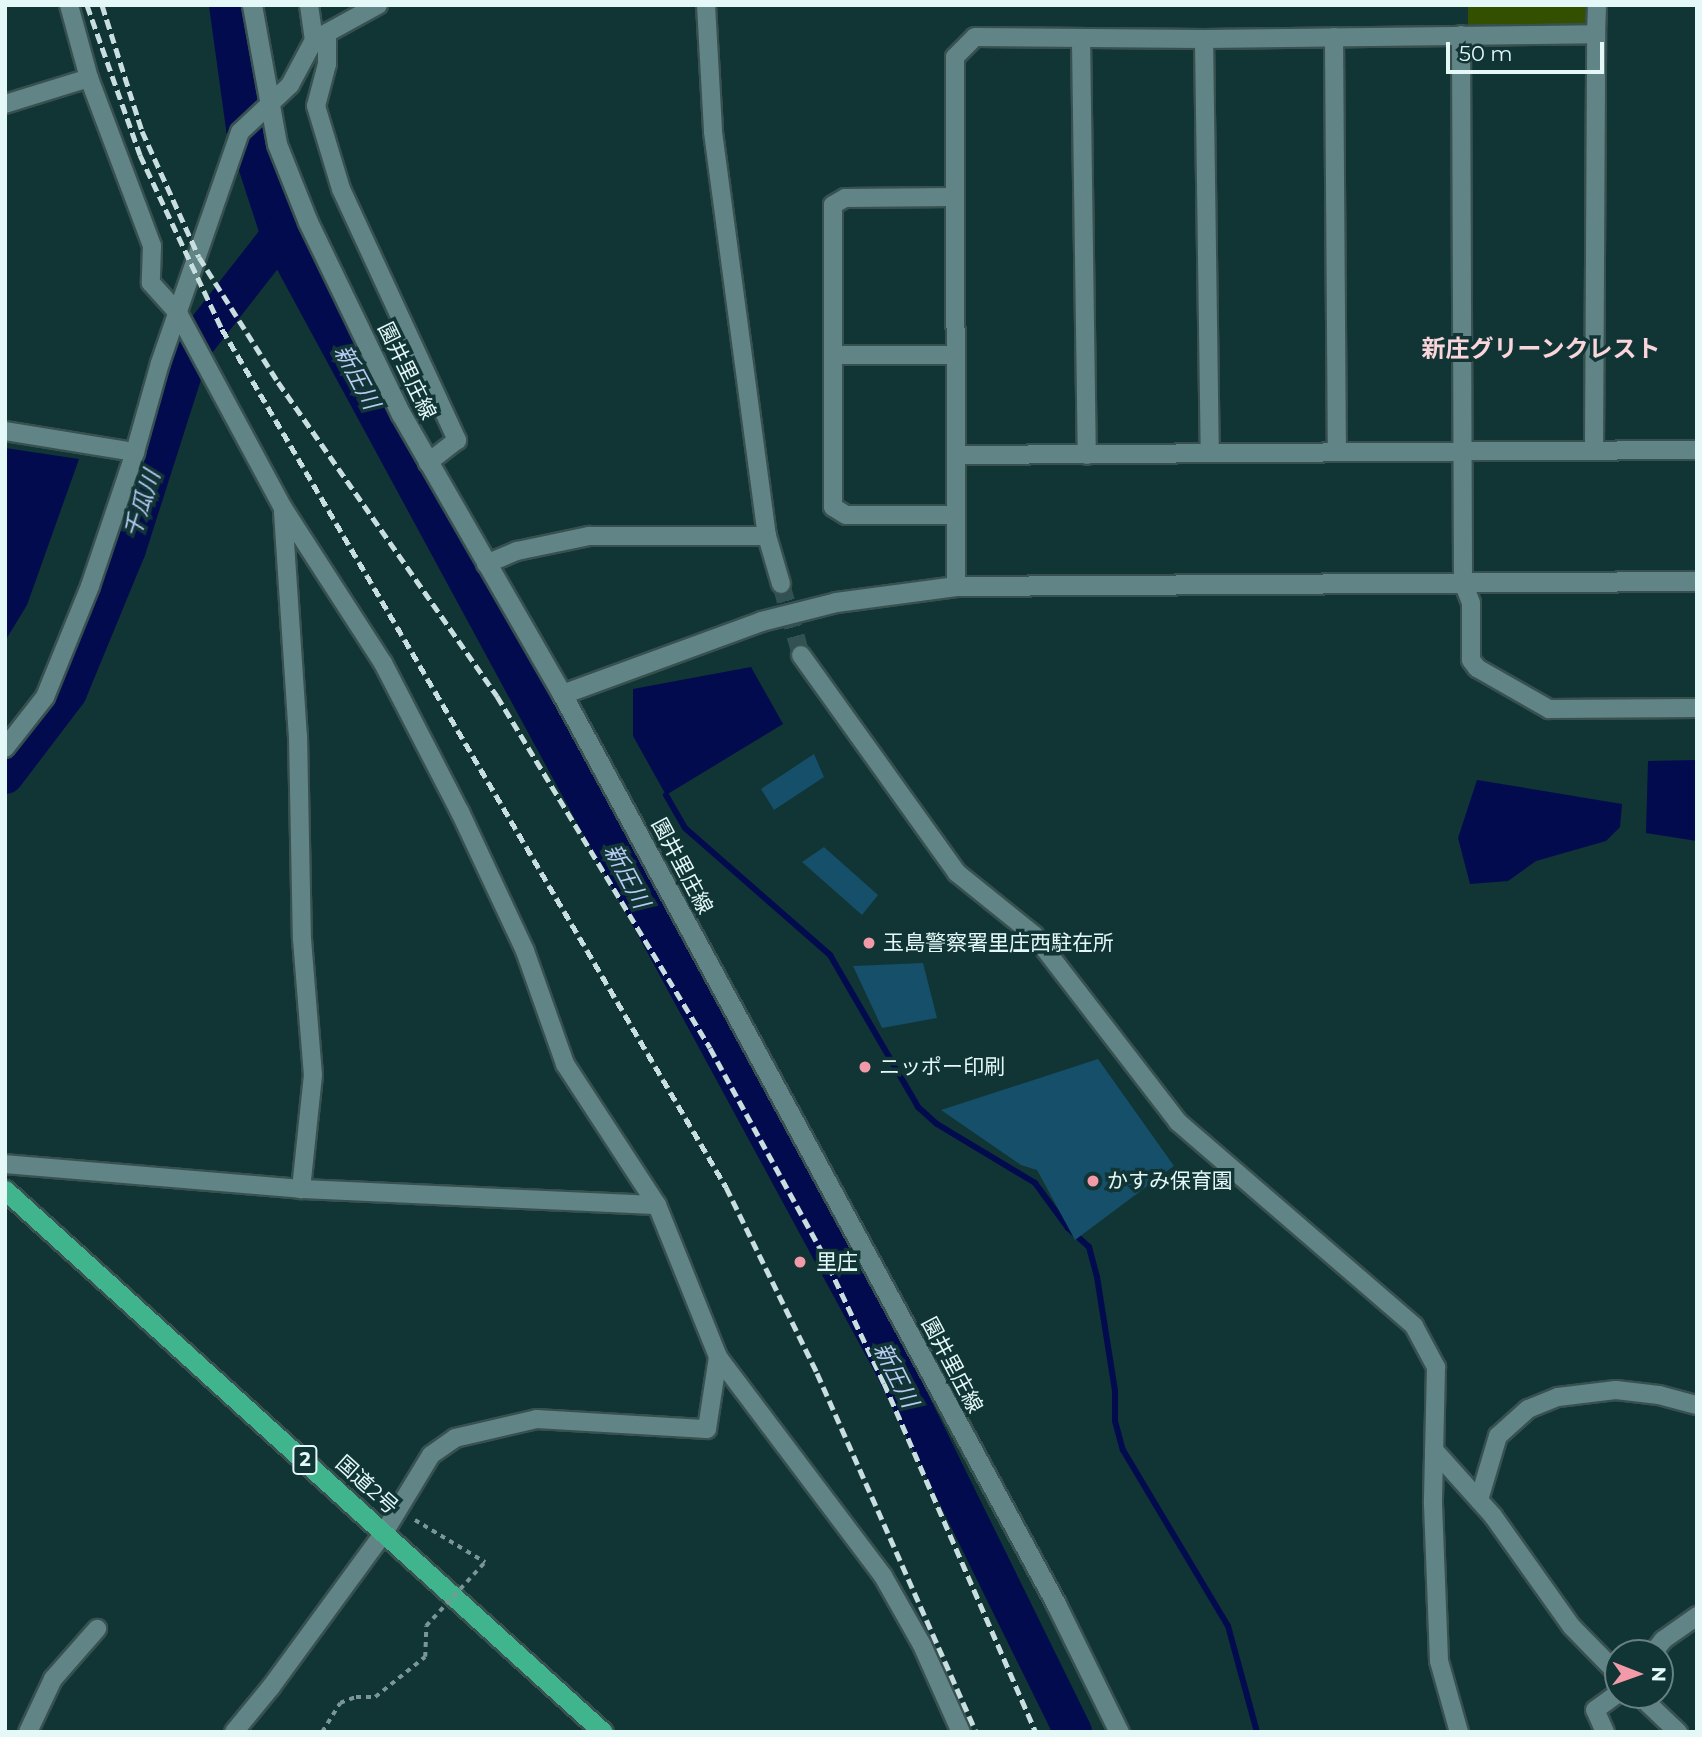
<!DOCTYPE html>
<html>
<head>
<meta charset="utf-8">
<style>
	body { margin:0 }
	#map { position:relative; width:1702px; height:1737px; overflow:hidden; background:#113435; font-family:Montserrat,"Noto Sans JP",sans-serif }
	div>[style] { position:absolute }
	.green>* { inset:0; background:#335000 }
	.water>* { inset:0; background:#030b4f }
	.stream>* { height:6px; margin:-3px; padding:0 3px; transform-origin:3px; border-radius:3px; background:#030b4f }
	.river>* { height:38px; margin:-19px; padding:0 19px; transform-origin:19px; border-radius:19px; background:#030b4f }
	.building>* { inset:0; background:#154f69 }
	.minor-tunnel>* { height:18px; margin-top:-9px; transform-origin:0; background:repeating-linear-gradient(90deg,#315152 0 18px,transparent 0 27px) }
	.path>* { height:3.5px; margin-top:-1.75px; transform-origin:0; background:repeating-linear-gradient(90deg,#7b9697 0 5px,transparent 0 10px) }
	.roads { filter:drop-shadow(2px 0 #385050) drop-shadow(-2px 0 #385050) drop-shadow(0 2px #385050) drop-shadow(0 -2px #385050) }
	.minor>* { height:18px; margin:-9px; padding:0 9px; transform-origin:9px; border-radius:9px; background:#618586 }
	.tertiary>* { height:19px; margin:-9.5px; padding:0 9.5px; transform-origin:9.5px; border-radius:9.5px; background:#618586 }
	.secondary>* { height:19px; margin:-9.5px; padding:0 9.5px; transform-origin:9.5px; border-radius:9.5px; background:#618586 }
	.trunk>* { height:19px; margin:-9.5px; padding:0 9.5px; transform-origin:9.5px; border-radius:9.5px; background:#40b48c }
	.rail>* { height:5px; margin-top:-2.5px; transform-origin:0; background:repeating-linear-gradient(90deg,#c9dede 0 10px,transparent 0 15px) }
	.path-bridge>* { height:3.5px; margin-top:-1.75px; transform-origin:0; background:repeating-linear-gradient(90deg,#7b9697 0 5px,transparent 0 10px) }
	.dots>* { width:19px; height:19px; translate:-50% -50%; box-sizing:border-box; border:4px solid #113435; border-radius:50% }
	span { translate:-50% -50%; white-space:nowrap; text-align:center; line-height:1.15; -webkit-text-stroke:7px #113435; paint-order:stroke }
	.shield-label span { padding:2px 5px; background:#113435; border:2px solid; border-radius:5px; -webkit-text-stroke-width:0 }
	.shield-label { font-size:19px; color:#e5f8f8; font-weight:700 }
	.street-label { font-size:21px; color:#e5f8f8 }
	.poi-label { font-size:21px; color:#e5f8f8 }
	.left { translate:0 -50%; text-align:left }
	.water-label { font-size:23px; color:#b9cbf4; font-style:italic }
	.quarter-label { font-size:24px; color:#fad6db; font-weight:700 }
	.frame { position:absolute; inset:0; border:7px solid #e5f8f8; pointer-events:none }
	.north { position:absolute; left:1604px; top:1639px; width:70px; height:70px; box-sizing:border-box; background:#113435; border:2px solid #668283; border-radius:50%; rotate:91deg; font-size:19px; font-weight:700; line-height:28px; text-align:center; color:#e5f8f8 }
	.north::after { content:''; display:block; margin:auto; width:24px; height:32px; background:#f39aa9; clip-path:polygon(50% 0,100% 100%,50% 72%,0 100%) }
	.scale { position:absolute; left:1446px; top:42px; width:158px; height:32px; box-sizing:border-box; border:4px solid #e5f8f8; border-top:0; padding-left:9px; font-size:21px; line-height:24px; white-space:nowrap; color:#e5f8f8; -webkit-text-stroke:5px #113435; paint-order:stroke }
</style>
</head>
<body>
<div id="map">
	<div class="green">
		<i style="clip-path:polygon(1468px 5px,1589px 5px,1589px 21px,1585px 28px,1468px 27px)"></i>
	</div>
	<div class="water">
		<i style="clip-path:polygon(5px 448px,79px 459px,27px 605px,5px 641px)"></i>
		<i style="clip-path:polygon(751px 667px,783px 724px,666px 795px,633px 736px,633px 689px)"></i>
		<i style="clip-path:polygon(1697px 760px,1697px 841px,1646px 833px,1648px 761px)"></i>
		<i style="clip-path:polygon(1477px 780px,1622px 804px,1620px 827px,1606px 841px,1536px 861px,1508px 881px,1470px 884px,1458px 838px)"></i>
	</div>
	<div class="stream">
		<i style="left:666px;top:795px;width:38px;rotate:60deg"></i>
		<i style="left:685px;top:828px;width:193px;rotate:41.2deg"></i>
		<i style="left:830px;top:955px;width:176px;rotate:59.9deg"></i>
		<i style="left:918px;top:1107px;width:25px;rotate:42deg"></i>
		<i style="left:937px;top:1124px;width:114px;rotate:31deg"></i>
		<i style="left:1035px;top:1183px;width:56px;rotate:53.7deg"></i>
		<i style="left:1068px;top:1228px;width:28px;rotate:42deg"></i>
		<i style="left:1089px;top:1247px;width:31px;rotate:75deg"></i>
		<i style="left:1097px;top:1277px;width:115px;rotate:81deg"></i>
		<i style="left:1115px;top:1391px;width:30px;rotate:90deg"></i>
		<i style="left:1115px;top:1421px;width:30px;rotate:75deg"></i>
		<i style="left:1123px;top:1450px;width:205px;rotate:59.2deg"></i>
		<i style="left:1228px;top:1626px;width:110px;rotate:74.7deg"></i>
	</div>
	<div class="river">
		<i style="left:228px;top:5px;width:124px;rotate:82.1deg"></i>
		<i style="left:245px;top:128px;width:113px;rotate:71.9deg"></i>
		<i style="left:280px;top:235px;width:1282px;rotate:61.54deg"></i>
		<i style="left:891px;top:1362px;width:412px;rotate:63.8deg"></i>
		<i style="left:5px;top:775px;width:104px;rotate:-52.8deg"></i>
		<i style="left:68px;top:692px;width:155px;rotate:-67.6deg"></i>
		<i style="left:127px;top:549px;width:210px;rotate:-72.3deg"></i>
		<i style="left:191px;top:349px;width:145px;rotate:-52deg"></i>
	</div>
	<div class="building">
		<i style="clip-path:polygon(814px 754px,824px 777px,774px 810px,761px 789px)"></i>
		<i style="clip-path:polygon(824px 847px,878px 895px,862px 915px,802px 862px)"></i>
		<i style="clip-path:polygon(923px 963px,937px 1018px,882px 1028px,853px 966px)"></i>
		<i style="clip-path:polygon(1098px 1059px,1174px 1166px,1075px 1240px,1037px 1170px,1021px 1165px,941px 1110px)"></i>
	</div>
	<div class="minor-tunnel">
		<i style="left:781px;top:584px;width:74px;rotate:74.3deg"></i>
	</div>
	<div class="path">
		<i style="left:415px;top:1520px;width:82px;rotate:31deg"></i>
		<i style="left:322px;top:1732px;width:34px;rotate:-58deg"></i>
		<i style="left:340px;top:1703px;width:17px;rotate:-21deg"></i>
		<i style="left:356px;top:1697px;width:19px"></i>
		<i style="left:375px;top:1697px;width:64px;rotate:-38.7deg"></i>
		<i style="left:425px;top:1657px;width:31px;rotate:-88deg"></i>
	</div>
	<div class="roads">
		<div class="minor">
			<i style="left:69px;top:5px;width:76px;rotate:74.7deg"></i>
			<i style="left:309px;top:5px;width:35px;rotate:82deg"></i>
			<i style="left:314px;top:40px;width:73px;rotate:-28.7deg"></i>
			<i style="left:706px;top:5px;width:127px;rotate:86.8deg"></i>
			<i style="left:713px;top:132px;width:408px;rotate:82.4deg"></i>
			<i style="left:767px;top:536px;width:50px;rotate:73.7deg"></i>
			<i style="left:327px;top:33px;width:31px;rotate:90deg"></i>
			<i style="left:327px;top:64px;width:43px;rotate:104.7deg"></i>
			<i style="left:316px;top:106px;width:87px;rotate:73.2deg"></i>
			<i style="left:341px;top:189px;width:277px;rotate:65.2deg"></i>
			<i style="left:457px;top:440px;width:37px;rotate:142deg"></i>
			<i style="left:1461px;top:35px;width:547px;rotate:89.79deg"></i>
			<i style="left:1463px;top:582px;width:22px;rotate:69deg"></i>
			<i style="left:1471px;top:603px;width:57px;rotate:90deg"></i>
			<i style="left:1471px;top:660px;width:10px;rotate:53deg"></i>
			<i style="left:1477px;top:668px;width:83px;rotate:29.7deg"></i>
			<i style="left:1549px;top:709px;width:148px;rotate:-0.4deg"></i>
			<i style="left:1334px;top:37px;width:415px;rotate:89.6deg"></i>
			<i style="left:1081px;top:39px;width:416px;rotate:89.2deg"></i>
			<i style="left:1204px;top:39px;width:413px;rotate:89.2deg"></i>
			<i style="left:5px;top:104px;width:88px;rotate:-17.2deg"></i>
			<i style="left:89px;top:78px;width:179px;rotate:69.4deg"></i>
			<i style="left:152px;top:246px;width:37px;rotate:92deg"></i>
			<i style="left:151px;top:283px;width:40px;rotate:48deg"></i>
			<i style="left:178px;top:313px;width:221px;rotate:61.7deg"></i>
			<i style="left:283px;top:508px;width:184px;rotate:57.2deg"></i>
			<i style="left:383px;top:663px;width:168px;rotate:62.7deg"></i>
			<i style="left:460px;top:812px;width:153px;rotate:64.9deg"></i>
			<i style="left:525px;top:951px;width:120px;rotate:70.5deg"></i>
			<i style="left:565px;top:1064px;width:168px;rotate:56.9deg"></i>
			<i style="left:657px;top:1205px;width:164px;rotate:68.1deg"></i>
			<i style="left:718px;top:1357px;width:274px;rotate:53deg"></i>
			<i style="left:883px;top:1576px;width:79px;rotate:60.5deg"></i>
			<i style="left:922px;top:1645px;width:95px;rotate:65.9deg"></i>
			<i style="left:955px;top:197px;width:110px;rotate:179.5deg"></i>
			<i style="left:845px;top:198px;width:14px;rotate:150deg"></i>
			<i style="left:833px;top:205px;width:302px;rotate:90deg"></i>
			<i style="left:833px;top:507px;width:15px;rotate:32deg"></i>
			<i style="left:846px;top:515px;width:110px"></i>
			<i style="left:833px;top:355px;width:123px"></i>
			<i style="left:5px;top:431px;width:132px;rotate:9.2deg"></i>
			<i style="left:1594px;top:451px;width:417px;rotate:-89.7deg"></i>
			<i style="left:957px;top:455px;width:740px;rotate:-0.39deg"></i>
			<i style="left:283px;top:512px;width:225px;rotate:86.2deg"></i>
			<i style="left:298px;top:736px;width:203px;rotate:88.9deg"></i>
			<i style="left:302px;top:939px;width:136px;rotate:85.4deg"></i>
			<i style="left:313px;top:1075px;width:115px;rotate:96deg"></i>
			<i style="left:486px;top:564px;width:34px;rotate:-23deg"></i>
			<i style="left:517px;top:551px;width:74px;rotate:-11.8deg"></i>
			<i style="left:589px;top:536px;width:178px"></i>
			<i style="left:956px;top:586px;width:529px;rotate:-90.11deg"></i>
			<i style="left:955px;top:57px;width:28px;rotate:-45deg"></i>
			<i style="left:975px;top:37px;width:229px;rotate:0.5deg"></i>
			<i style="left:1204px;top:39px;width:392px;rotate:-0.7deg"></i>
			<i style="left:1596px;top:34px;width:29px;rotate:-88deg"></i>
			<i style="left:801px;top:655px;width:268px;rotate:54.4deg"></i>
			<i style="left:957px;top:873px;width:99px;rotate:38.8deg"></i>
			<i style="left:1034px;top:935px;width:236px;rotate:52.4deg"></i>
			<i style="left:1178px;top:1122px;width:312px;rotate:40.8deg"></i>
			<i style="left:1414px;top:1326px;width:47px;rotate:61.8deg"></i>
			<i style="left:1436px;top:1367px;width:137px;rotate:91.3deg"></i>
			<i style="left:1433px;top:1504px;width:157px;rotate:87.8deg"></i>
			<i style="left:1439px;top:1661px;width:74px;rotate:74.3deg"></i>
			<i style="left:5px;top:748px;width:65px;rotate:-51.9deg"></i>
			<i style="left:45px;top:697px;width:120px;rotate:-67.9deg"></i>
			<i style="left:90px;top:586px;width:141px;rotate:-71.4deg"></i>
			<i style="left:135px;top:452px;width:92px;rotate:-74.3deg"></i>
			<i style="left:160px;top:363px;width:244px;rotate:-70.9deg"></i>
			<i style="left:240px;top:132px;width:69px;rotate:-43.2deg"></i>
			<i style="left:290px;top:85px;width:51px;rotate:-61.9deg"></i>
			<i style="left:5px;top:1164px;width:297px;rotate:4.8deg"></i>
			<i style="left:301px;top:1189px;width:356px;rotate:2.6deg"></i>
			<i style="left:1434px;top:1450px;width:89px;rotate:48.2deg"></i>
			<i style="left:1493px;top:1516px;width:136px;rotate:54.6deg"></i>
			<i style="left:1572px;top:1627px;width:66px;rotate:45.6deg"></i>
			<i style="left:1479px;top:1500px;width:67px;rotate:-73.5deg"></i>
			<i style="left:1498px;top:1436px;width:40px;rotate:-42deg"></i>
			<i style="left:1528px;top:1409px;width:32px;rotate:-22deg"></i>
			<i style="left:1558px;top:1397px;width:58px;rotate:-6.9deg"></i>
			<i style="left:1616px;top:1390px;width:43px;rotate:6.6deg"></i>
			<i style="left:1659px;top:1395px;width:39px;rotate:15deg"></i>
			<i style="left:1653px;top:1653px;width:16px;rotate:-52deg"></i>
			<i style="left:1663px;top:1640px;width:42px;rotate:-35.2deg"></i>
			<i style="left:1639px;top:1695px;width:54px;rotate:43.5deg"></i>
			<i style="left:28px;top:1732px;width:59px;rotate:-64.7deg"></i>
			<i style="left:53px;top:1679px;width:67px;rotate:-48.7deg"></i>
			<i style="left:234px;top:1732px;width:58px;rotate:-50.6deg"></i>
			<i style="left:271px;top:1687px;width:193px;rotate:-53.8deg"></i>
			<i style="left:385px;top:1531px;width:89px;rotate:-58.8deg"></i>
			<i style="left:431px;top:1455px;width:29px;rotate:-35deg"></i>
			<i style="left:455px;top:1438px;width:84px;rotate:-13deg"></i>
			<i style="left:537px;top:1419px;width:170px;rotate:3.4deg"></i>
			<i style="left:707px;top:1429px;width:73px;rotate:-81.3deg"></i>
			<i style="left:1605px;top:1732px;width:24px;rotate:-114deg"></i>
			<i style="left:1595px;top:1710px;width:29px;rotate:-36deg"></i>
		</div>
		<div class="tertiary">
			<i style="left:562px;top:694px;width:212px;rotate:-20.1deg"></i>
			<i style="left:761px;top:621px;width:77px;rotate:-14.2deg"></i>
			<i style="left:836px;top:602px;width:121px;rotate:-7.6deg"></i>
			<i style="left:956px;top:586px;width:741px;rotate:-0.39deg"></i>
		</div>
		<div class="secondary">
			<i style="left:252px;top:5px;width:141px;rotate:79.8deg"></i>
			<i style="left:277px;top:144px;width:84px;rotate:68.3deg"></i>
			<i style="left:308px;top:222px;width:213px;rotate:64.2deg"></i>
			<i style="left:401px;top:414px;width:323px;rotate:60.1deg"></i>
			<i style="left:562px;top:694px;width:1035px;rotate:61.5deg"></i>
			<i style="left:1056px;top:1604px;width:143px;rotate:63.8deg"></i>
		</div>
		<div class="trunk">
			<i style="left:5px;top:1190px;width:807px;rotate:42.19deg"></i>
		</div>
	</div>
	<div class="rail">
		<i style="left:87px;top:5px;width:159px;rotate:70.5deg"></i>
		<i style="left:140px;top:155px;width:192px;rotate:64.8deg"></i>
		<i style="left:222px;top:329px;width:995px;rotate:59.57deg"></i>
		<i style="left:726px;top:1187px;width:207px;rotate:63.9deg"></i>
		<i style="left:817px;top:1373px;width:393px;rotate:66.1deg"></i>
		<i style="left:102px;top:5px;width:132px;rotate:72.4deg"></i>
		<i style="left:142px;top:131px;width:138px;rotate:65.7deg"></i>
		<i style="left:199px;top:257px;width:148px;rotate:57.7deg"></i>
		<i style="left:278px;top:382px;width:383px;rotate:55.1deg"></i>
		<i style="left:497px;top:696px;width:411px;rotate:58.8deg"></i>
		<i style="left:710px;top:1048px;width:233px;rotate:61.2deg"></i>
		<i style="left:822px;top:1252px;width:145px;rotate:64.7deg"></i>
		<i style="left:884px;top:1383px;width:381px;rotate:66.5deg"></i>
	</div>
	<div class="path-bridge">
		<i style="left:426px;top:1626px;width:87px;rotate:-47.3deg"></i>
	</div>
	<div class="dots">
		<i style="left:869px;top:943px;background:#f39aa9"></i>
		<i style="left:865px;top:1067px;background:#f39aa9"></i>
		<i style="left:1093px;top:1181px;background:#f39aa9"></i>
		<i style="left:800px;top:1262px;background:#f39aa9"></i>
	</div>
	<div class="shield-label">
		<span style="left:305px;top:1460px">2</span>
	</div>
	<div class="street-label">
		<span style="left:407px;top:371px;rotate:64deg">園井里庄線</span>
		<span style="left:682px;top:866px;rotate:62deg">園井里庄線</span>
		<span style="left:952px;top:1365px;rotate:62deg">園井里庄線</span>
		<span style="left:367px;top:1485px;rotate:42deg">国道2号</span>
	</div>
	<div class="poi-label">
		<span class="left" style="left:883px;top:943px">玉島警察署里庄西駐在所</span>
		<span class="left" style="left:879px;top:1067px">ニッポー印刷</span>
		<span class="left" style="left:1107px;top:1181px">かすみ保育園</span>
		<span class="left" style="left:816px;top:1262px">里庄</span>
	</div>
	<div class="water-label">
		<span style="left:357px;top:377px;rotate:62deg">新圧川</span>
		<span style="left:142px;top:504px;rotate:-72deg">千瓜川</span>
		<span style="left:627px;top:876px;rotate:62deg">新圧川</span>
		<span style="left:896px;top:1375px;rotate:63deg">新圧川</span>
	</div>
	<div class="quarter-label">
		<span style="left:1541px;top:349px">新庄グリーンクレスト</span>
	</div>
	<div class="frame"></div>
	<div class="north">N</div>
	<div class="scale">50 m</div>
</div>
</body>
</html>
